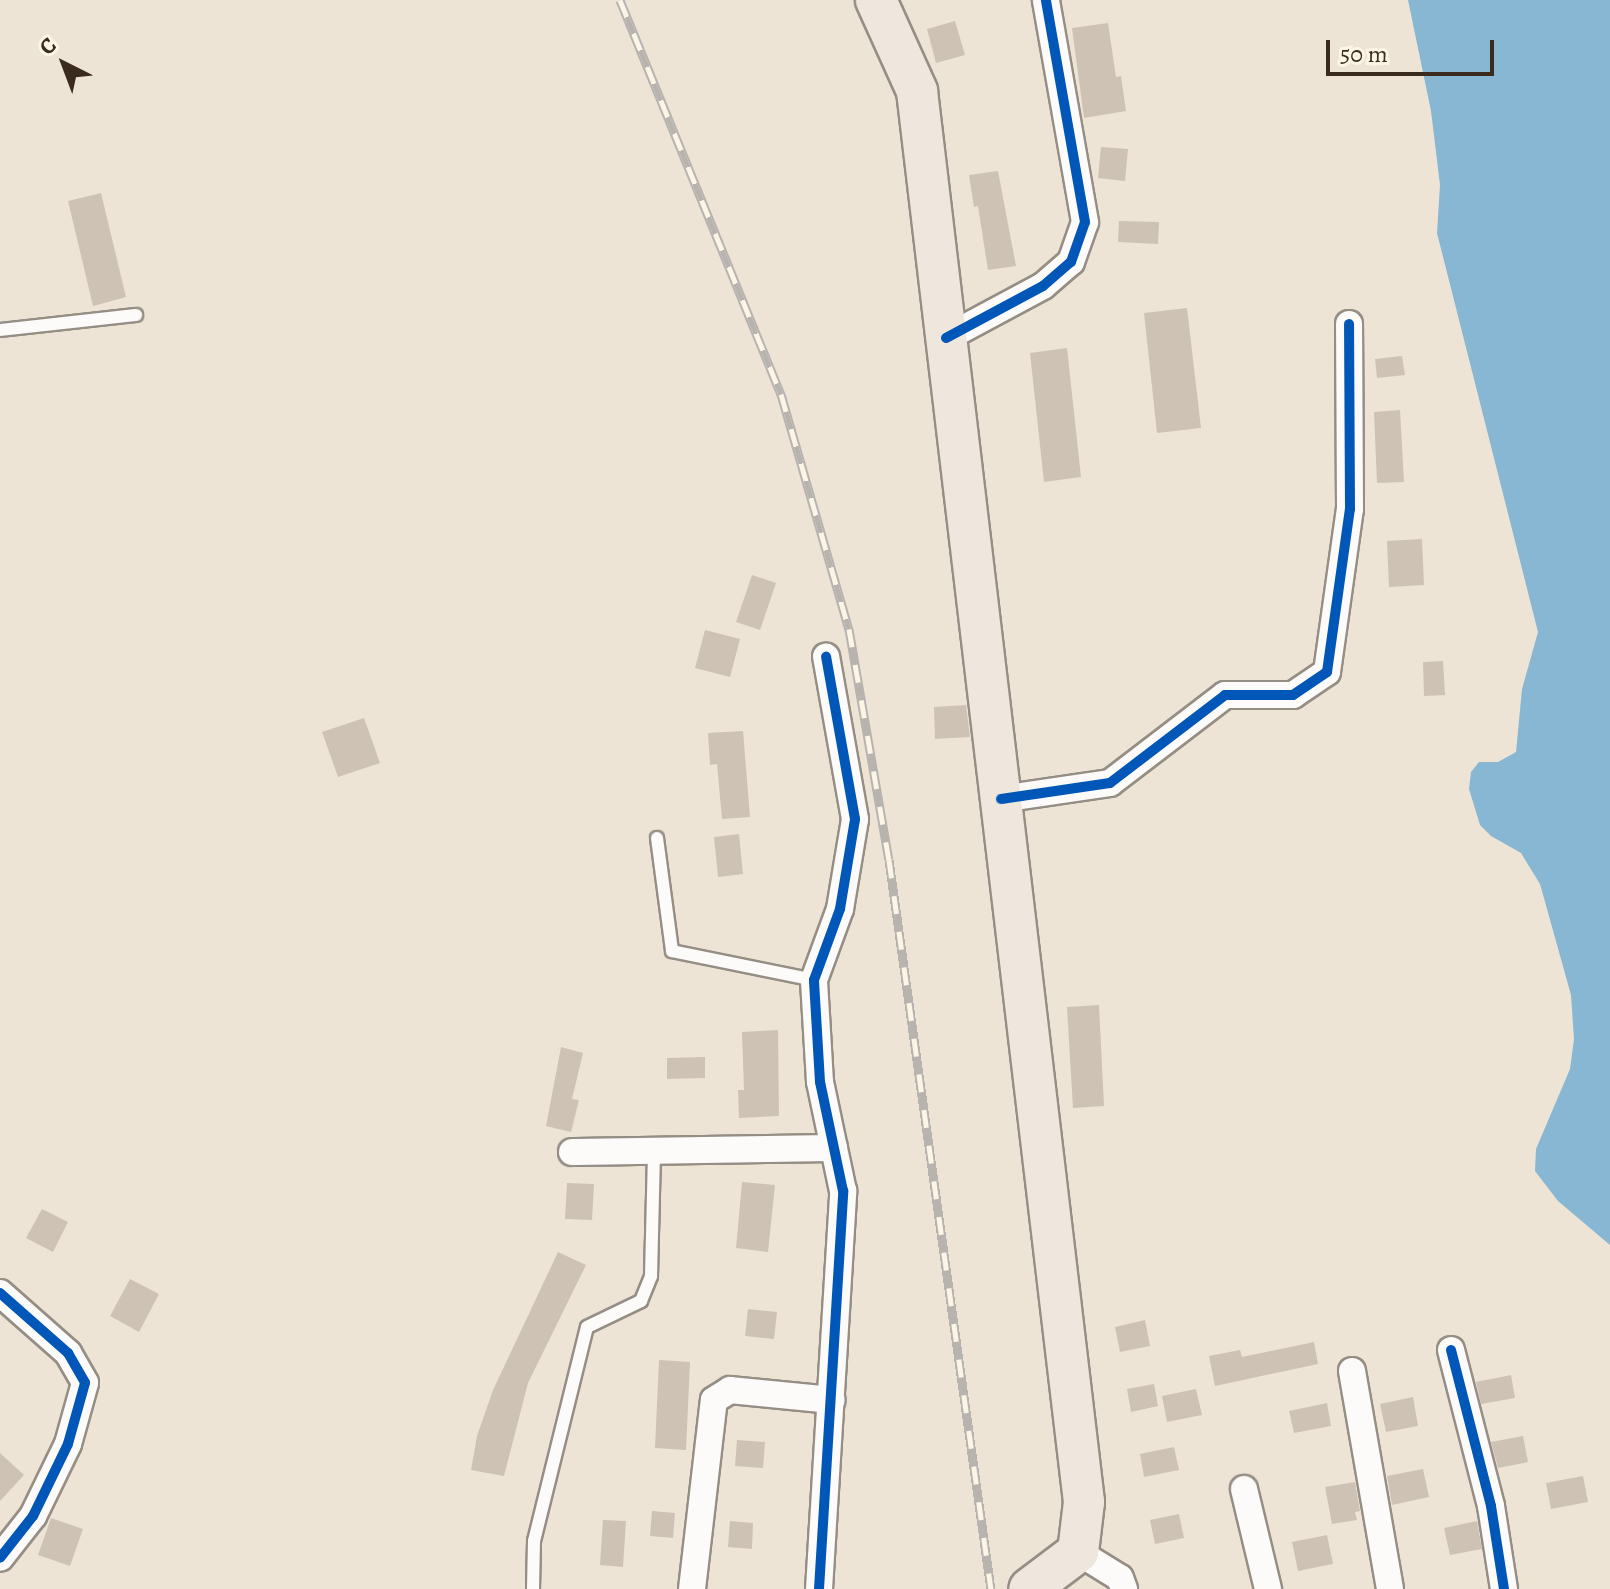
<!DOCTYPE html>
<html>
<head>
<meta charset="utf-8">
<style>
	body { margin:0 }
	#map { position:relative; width:1610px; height:1589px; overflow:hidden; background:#ede4d6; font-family:Alegreya,serif }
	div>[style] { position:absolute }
	.water>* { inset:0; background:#87b7d3 }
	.building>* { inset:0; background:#cec2b5 }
	.roads { filter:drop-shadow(2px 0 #958e85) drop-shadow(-2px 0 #958e85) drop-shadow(0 2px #958e85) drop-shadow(0 -2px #958e85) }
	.lane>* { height:12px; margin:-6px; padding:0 6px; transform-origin:6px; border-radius:6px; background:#fcfbf9 }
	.street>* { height:26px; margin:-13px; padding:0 13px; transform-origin:13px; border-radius:13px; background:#fcfbf9 }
	.primary>* { height:40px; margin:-20px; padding:0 20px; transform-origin:20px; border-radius:20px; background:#efe6de }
	.rail>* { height:9px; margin-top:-4.5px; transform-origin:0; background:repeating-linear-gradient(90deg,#fcf5e5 0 18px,#b7b4b0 0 36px); box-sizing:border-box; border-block:2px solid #b7b4b0 }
	.cycleway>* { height:10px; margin:-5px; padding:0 5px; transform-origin:5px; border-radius:5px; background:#0057b8 }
	span { translate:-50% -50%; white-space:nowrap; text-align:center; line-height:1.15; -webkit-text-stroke:6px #fcf5e5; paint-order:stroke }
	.north { position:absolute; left:24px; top:24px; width:80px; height:80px; -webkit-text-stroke:6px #fcf5e5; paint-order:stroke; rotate:318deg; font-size:22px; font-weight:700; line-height:32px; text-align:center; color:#3b2a1e }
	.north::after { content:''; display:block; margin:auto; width:28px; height:36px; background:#3b2a1e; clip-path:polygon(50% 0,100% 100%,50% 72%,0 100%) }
	.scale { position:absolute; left:1326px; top:40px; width:168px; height:36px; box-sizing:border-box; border:4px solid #3b2a1e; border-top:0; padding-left:10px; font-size:24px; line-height:28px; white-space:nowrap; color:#3b2a1e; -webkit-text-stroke:6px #fcf5e5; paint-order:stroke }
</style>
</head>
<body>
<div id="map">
	<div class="water">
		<i style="clip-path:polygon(1408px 0,1610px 0,1610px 1245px,1558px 1201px,1535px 1171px,1536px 1149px,1570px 1069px,1574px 1039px,1571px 995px,1540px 884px,1521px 853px,1491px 836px,1480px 825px,1469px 789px,1471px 772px,1479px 762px,1498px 762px,1516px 752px,1522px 689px,1538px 632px,1437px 233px,1440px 185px,1431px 111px)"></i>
	</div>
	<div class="building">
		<i style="clip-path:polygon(955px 21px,965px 55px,936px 63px,927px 29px)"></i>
		<i style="clip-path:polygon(1108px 23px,1116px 77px,1121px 76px,1126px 111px,1084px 118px,1072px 28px)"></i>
		<i style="clip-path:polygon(1101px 147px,1128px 149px,1125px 181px,1098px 178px)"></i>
		<i style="clip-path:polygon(998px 171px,1016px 266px,988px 270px,978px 206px,974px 207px,969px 175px)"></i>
		<i style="clip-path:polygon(101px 193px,126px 297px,93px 306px,68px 201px)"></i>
		<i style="clip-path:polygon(1119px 221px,1159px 222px,1158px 244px,1118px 242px)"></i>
		<i style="clip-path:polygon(1187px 308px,1201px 428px,1157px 433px,1144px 313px)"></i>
		<i style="clip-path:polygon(1067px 348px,1081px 477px,1044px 482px,1030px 353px)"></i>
		<i style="clip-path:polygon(1402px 356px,1405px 375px,1377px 378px,1375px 359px)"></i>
		<i style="clip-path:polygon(1400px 410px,1404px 482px,1377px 483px,1374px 412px)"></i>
		<i style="clip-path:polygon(1422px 539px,1424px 585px,1389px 587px,1387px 541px)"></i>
		<i style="clip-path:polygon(752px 575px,776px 583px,760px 630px,736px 622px)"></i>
		<i style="clip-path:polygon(705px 630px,740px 639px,730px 677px,695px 668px)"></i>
		<i style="clip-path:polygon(1443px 661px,1445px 695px,1424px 696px,1423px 662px)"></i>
		<i style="clip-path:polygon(966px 705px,970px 737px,935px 739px,934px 707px)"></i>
		<i style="clip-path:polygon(364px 718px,380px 763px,338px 777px,322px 732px)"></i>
		<i style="clip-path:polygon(743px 731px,750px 817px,722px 819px,717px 764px,710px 765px,708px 733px)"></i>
		<i style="clip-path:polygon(739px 834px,743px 874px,718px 877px,714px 837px)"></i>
		<i style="clip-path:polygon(1099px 1005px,1104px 1106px,1073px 1108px,1067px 1007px)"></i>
		<i style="clip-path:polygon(778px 1030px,779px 1116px,739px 1118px,738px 1090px,744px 1090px,742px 1032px)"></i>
		<i style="clip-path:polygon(561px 1047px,583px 1053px,572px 1099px,579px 1100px,571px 1132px,546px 1126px)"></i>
		<i style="clip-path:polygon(705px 1057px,705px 1078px,667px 1079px,667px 1058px)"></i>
		<i style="clip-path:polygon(742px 1182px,775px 1185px,768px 1252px,736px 1248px)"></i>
		<i style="clip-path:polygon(567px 1183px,594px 1184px,592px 1220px,565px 1219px)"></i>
		<i style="clip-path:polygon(42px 1209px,68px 1222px,53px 1252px,26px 1238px)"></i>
		<i style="clip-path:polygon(558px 1252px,586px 1265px,528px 1383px,504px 1476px,471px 1470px,477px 1436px,493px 1390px)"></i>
		<i style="clip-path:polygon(130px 1279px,159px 1294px,139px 1332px,110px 1316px)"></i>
		<i style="clip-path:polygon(748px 1309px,777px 1312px,774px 1339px,745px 1336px)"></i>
		<i style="clip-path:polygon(1145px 1320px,1150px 1346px,1120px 1352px,1115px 1327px)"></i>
		<i style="clip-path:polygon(1314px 1342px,1318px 1364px,1215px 1386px,1209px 1356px,1240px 1350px,1242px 1357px)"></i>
		<i style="clip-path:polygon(659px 1360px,690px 1362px,686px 1450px,655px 1448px)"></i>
		<i style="clip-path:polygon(1511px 1375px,1515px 1398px,1481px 1404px,1476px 1382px)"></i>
		<i style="clip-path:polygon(1154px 1384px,1158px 1406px,1131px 1412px,1127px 1389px)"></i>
		<i style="clip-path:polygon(1196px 1389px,1202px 1415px,1167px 1422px,1162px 1396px)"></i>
		<i style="clip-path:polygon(1413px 1397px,1418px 1426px,1386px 1432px,1380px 1404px)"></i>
		<i style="clip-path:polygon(1327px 1403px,1331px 1426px,1294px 1433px,1289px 1411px)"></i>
		<i style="clip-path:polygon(1523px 1436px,1528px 1462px,1498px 1468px,1491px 1442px)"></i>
		<i style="clip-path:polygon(737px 1440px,765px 1442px,763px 1468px,735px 1466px)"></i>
		<i style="clip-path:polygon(1174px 1447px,1179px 1470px,1144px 1477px,1140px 1454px)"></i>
		<i style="clip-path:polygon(0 1453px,24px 1475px,0 1501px)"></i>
		<i style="clip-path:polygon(1423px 1469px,1429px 1497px,1392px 1505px,1387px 1476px)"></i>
		<i style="clip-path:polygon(1583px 1476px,1588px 1502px,1551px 1509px,1546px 1483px)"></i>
		<i style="clip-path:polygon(1355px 1482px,1360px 1511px,1355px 1512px,1357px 1520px,1332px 1524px,1325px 1487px)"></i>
		<i style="clip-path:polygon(652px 1511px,675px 1513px,673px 1538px,650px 1536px)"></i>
		<i style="clip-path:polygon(1179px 1514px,1184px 1538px,1155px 1544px,1150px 1520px)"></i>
		<i style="clip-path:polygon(51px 1518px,83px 1529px,70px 1566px,38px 1555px)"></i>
		<i style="clip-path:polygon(603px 1520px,626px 1521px,623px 1567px,600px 1565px)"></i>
		<i style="clip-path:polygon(730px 1521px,753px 1523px,752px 1549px,728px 1547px)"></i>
		<i style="clip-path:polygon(1477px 1521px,1482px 1549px,1450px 1555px,1444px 1528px)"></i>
		<i style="clip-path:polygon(1327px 1535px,1333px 1564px,1298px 1571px,1292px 1542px)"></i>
	</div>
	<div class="roads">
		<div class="lane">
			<i style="left:0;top:330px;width:137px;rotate:-6.3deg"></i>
			<i style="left:657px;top:838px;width:114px;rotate:82.4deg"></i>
			<i style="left:672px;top:951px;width:145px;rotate:11.5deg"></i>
			<i style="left:533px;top:1589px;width:48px;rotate:-88.8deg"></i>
			<i style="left:534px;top:1541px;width:220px;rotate:-76.1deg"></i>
			<i style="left:587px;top:1327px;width:60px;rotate:-25.7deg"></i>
			<i style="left:641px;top:1301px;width:27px;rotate:-68deg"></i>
			<i style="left:651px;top:1276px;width:125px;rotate:-88.6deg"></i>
		</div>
		<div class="street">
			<i style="left:946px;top:338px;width:110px;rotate:-28.2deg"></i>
			<i style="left:1043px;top:286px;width:37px;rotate:-41deg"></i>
			<i style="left:1071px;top:262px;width:42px;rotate:-70.7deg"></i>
			<i style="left:1085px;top:222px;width:225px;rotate:-100deg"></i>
			<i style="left:1001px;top:799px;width:110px;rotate:-8.4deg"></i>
			<i style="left:1110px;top:783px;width:145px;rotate:-37.4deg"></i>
			<i style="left:1225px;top:695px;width:68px"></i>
			<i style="left:1293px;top:695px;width:41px;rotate:-34.1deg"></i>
			<i style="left:1327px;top:672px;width:165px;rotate:-82deg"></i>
			<i style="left:1350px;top:509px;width:185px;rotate:-90.3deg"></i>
			<i style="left:572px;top:1152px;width:262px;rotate:-0.9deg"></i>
			<i style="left:0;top:1293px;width:91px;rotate:41.4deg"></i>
			<i style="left:68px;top:1353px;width:34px;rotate:60deg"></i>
			<i style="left:85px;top:1383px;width:63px;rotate:105.6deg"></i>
			<i style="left:68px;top:1444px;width:80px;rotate:115.9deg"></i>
			<i style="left:33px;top:1516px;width:53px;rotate:128.2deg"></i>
			<i style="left:1451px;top:1350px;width:161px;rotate:75.6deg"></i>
			<i style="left:1491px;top:1506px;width:84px;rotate:81.1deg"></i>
			<i style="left:1352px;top:1371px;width:221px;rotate:80.1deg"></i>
			<i style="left:1244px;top:1489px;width:103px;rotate:76.5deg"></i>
			<i style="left:1078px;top:1552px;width:49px;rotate:31.8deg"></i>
			<i style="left:1120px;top:1578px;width:12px;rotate:70deg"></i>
			<i style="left:692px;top:1589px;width:190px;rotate:-83.4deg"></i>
			<i style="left:714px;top:1400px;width:19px;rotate:-32deg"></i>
			<i style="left:730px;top:1390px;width:102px;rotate:5.6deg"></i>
			<i style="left:819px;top:1589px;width:399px;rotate:-86.5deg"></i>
			<i style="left:843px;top:1191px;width:111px;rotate:-101.9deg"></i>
			<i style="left:820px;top:1082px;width:102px;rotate:-93.4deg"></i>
			<i style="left:814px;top:980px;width:76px;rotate:-69.9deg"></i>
			<i style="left:840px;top:909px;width:91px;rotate:-80.5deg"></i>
			<i style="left:855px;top:819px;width:165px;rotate:-100.1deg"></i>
		</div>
		<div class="primary">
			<i style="left:876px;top:0;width:100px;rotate:65.7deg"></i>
			<i style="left:917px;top:91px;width:1421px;rotate:83.25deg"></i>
			<i style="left:1084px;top:1502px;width:50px;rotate:96.8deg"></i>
			<i style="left:1078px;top:1552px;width:61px;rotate:142.9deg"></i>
		</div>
	</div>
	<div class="rail">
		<i style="left:620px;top:0;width:426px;rotate:67.8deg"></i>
		<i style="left:781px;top:394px;width:245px;rotate:73.9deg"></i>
		<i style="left:849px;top:629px;width:234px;rotate:80.2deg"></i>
		<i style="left:889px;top:860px;width:736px;rotate:82.04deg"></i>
	</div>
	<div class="cycleway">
		<i style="left:946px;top:338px;width:110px;rotate:-28.2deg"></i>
		<i style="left:1043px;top:286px;width:37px;rotate:-41deg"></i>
		<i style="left:1071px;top:262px;width:42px;rotate:-70.7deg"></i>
		<i style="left:1085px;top:222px;width:225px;rotate:-100deg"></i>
		<i style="left:1001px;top:799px;width:110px;rotate:-8.4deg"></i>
		<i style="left:1110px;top:783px;width:145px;rotate:-37.4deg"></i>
		<i style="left:1225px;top:695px;width:68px"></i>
		<i style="left:1293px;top:695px;width:41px;rotate:-34.1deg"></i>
		<i style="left:1327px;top:672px;width:165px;rotate:-82deg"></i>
		<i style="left:1350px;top:509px;width:185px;rotate:-90.3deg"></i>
		<i style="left:0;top:1293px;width:91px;rotate:41.4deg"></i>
		<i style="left:68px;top:1353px;width:34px;rotate:60deg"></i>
		<i style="left:85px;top:1383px;width:63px;rotate:105.6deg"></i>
		<i style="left:68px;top:1444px;width:80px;rotate:115.9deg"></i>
		<i style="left:33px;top:1516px;width:53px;rotate:128.2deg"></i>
		<i style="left:1451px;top:1350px;width:161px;rotate:75.6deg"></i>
		<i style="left:1491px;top:1506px;width:84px;rotate:81.1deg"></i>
		<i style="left:819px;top:1589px;width:399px;rotate:-86.5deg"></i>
		<i style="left:843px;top:1191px;width:111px;rotate:-101.9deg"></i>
		<i style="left:820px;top:1082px;width:102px;rotate:-93.4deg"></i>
		<i style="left:814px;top:980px;width:76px;rotate:-69.9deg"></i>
		<i style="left:840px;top:909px;width:91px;rotate:-80.5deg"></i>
		<i style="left:855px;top:819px;width:165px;rotate:-100.1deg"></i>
	</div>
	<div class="north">С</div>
	<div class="scale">50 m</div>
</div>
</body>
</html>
